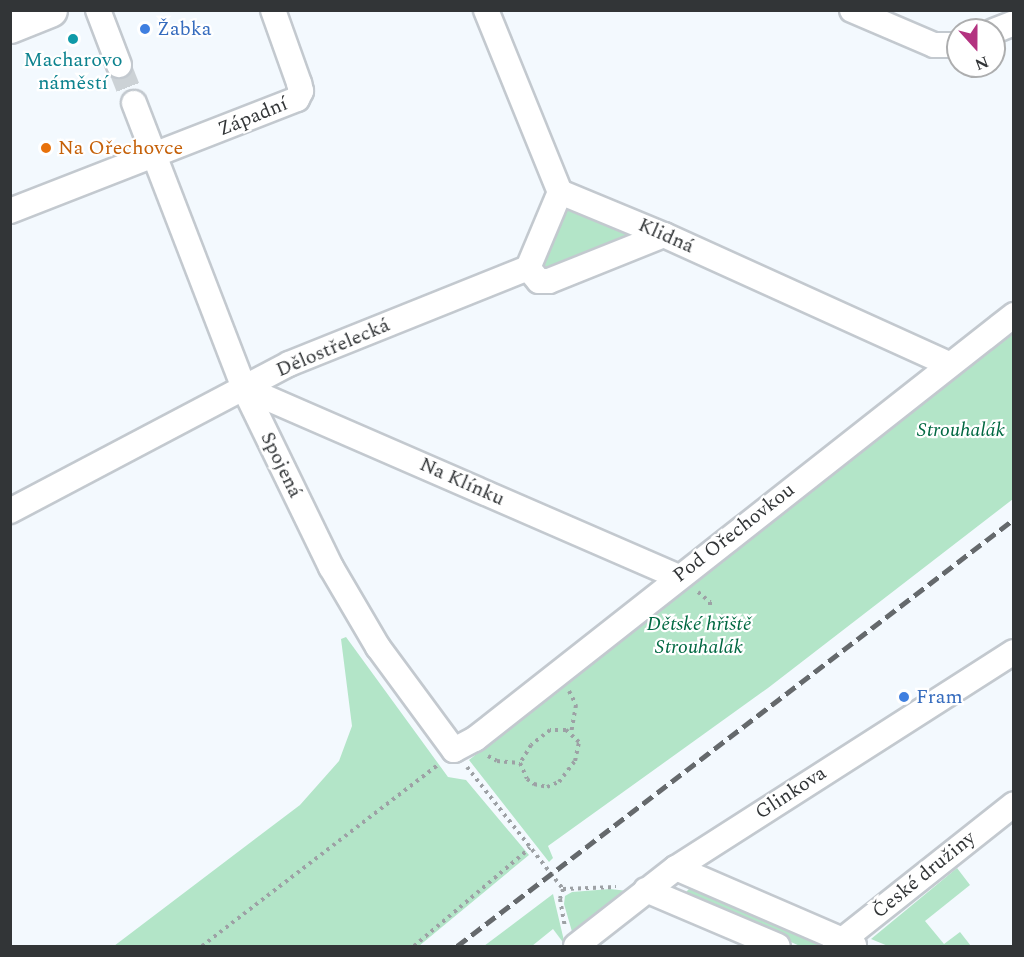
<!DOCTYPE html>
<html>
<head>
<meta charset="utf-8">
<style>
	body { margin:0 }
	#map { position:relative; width:1024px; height:957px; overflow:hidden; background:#f3f9fe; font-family:Spectral,serif }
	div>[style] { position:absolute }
	.green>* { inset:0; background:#b3e5c8 }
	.street-tunnel>* { height:24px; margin-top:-12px; transform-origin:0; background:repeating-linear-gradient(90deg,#ccd2d6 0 24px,transparent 0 36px) }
	.path>* { height:4px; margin-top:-2px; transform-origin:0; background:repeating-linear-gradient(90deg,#9da1a5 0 3px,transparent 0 7.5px) }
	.roads { filter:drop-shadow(2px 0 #c3c9cf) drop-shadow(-2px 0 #c3c9cf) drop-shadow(0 2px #c3c9cf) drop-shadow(0 -2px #c3c9cf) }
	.street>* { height:24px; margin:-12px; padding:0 12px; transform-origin:12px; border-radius:12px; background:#fff }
	.secondary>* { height:33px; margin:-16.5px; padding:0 16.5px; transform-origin:16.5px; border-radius:16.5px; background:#fff }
	.rail>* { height:4.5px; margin-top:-2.25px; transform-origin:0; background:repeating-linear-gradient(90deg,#65696c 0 12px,transparent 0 18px) }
	.dots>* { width:16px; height:16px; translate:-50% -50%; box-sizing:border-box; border:3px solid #fff; border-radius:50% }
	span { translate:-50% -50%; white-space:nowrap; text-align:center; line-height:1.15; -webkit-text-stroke:4.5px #fff; paint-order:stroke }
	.shop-label { font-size:20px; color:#366cbe }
	.left { translate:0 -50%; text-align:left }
	.culture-label { font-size:20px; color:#0d838f }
	.street-label { font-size:20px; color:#323537 }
	.food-label { font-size:20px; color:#c56008 }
	.park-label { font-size:20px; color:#006841; font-style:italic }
	.frame { position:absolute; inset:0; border:12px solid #323537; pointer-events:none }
	.north { position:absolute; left:946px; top:18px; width:60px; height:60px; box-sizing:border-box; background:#fff; border:2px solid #adaeaf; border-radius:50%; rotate:159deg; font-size:16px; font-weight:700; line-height:24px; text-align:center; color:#323537 }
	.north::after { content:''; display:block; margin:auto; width:21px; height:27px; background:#b33380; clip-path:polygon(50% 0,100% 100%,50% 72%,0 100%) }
</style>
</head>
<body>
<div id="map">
	<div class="green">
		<i style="clip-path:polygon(566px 207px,626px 231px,627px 240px,549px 273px,541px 269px,541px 263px)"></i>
		<i style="clip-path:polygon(1013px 330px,1013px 499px,768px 688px,548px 846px,553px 858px,549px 862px,469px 760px)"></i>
		<i style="clip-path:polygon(346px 637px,448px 777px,466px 780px,529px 855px,419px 946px,114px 946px,300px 805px,339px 761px,352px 726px,341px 639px)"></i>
		<i style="clip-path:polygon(957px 868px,970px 885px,925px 921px,944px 944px,960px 932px,971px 946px,888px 946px,871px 939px)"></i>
		<i style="clip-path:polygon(692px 886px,823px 944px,824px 946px,800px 946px,683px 895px)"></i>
		<i style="clip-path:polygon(610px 889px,628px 891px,575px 942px,564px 904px,565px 896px,572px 892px)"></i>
		<i style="clip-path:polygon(553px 894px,565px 945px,553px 929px,532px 946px,484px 946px)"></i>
	</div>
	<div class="street-tunnel">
		<i style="left:119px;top:65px;width:41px;rotate:68.5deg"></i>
	</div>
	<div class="path">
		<i style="left:698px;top:592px;width:16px;rotate:40deg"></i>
		<i style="left:710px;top:602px;width:7px;rotate:90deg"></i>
		<i style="left:569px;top:691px;width:16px;rotate:63deg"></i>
		<i style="left:576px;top:705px;width:28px;rotate:100deg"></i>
		<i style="left:488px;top:756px;width:10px;rotate:29deg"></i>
		<i style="left:497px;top:761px;width:23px;rotate:5deg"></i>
		<i style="left:520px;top:763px;width:17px;rotate:66deg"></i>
		<i style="left:527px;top:779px;width:9px;rotate:36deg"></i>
		<i style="left:534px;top:784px;width:13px;rotate:13deg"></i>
		<i style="left:547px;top:787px;width:13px;rotate:-23deg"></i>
		<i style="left:559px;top:782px;width:26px;rotate:-53deg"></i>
		<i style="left:575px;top:761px;width:19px;rotate:-78deg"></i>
		<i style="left:579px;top:742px;width:18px;rotate:-137deg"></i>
		<i style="left:566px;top:730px;width:16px;rotate:180deg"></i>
		<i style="left:550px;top:730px;width:24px;rotate:142deg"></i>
		<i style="left:531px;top:745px;width:21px;rotate:121deg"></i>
		<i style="left:467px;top:767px;width:155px;rotate:51.8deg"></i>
		<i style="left:563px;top:889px;width:53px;rotate:-2.2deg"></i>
		<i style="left:563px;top:889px;width:10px;rotate:107deg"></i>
		<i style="left:560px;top:899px;width:28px;rotate:80deg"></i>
		<i style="left:202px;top:946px;width:297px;rotate:-37.5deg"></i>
		<i style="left:414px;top:946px;width:152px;rotate:-40.2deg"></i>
	</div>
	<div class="roads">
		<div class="street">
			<i style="left:98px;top:10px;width:59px;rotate:69.1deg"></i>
			<i style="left:486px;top:10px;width:196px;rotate:67.9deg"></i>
			<i style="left:560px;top:192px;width:113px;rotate:22.5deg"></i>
			<i style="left:664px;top:235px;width:313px;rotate:24.4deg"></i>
			<i style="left:852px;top:10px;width:89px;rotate:23.1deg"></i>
			<i style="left:934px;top:45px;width:24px"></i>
			<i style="left:994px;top:31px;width:22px;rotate:-22deg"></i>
			<i style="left:134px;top:103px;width:305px;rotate:68.9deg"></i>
			<i style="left:244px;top:388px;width:199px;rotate:64.1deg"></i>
			<i style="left:331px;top:567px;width:93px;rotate:59.6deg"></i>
			<i style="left:378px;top:647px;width:128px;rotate:53.6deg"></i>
			<i style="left:454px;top:750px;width:24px;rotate:-28deg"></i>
			<i style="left:475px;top:739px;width:686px;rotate:-38.19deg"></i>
			<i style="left:10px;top:211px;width:308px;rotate:-21.3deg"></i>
			<i style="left:297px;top:99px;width:9px;rotate:-63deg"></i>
			<i style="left:301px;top:91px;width:8px;rotate:-104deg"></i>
			<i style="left:299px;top:83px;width:77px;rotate:-109.6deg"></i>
			<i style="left:528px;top:268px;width:17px;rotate:50deg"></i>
			<i style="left:539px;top:281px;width:10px"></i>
			<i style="left:549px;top:281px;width:124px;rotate:-21.8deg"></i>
			<i style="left:528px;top:268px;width:82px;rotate:-67.2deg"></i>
			<i style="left:244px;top:388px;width:474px;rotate:23.5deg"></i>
			<i style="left:10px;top:511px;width:315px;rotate:-27.8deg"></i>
			<i style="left:289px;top:364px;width:258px;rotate:-21.9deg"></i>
			<i style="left:676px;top:868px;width:194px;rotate:23.4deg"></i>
			<i style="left:646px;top:890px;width:143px;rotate:23deg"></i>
			<i style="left:576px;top:946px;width:127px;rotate:-38deg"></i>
			<i style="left:676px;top:868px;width:401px;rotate:-32.6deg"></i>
			<i style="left:835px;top:946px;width:228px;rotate:-38.4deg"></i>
		</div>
		<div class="secondary">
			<i style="left:10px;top:26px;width:43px;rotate:-21.8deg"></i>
		</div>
	</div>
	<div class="rail">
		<i style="left:457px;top:946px;width:702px;rotate:-37.47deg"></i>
	</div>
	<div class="dots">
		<i style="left:145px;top:29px;background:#3f7fe0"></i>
		<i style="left:73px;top:39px;background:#0f9aa8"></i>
		<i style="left:46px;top:148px;background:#e8710a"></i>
		<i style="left:904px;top:697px;background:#3f7fe0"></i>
	</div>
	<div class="shop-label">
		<span class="left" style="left:157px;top:29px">Žabka</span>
		<span class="left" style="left:916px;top:697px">Fram</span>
	</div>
	<div class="culture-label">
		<span style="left:73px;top:72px">Macharovo<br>náměstí</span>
	</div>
	<div class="street-label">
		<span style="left:253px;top:117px;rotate:-22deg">Západní</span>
		<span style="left:666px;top:236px;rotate:24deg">Klidná</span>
		<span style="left:333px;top:348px;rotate:-23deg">Dělostřelecká</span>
		<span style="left:281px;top:465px;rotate:64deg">Spojená</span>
		<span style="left:462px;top:482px;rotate:24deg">Na Klínku</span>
		<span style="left:734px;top:533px;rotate:-38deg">Pod Ořechovkou</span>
		<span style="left:791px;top:793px;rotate:-33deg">Glinkova</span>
		<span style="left:924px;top:875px;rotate:-39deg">České družiny</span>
	</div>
	<div class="food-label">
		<span class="left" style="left:58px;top:148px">Na Ořechovce</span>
	</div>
	<div class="park-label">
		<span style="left:961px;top:430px">Strouhalák</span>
		<span style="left:699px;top:636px">Dětské hřiště<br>Strouhalák</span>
	</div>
	<div class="frame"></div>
	<div class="north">N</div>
</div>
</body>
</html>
